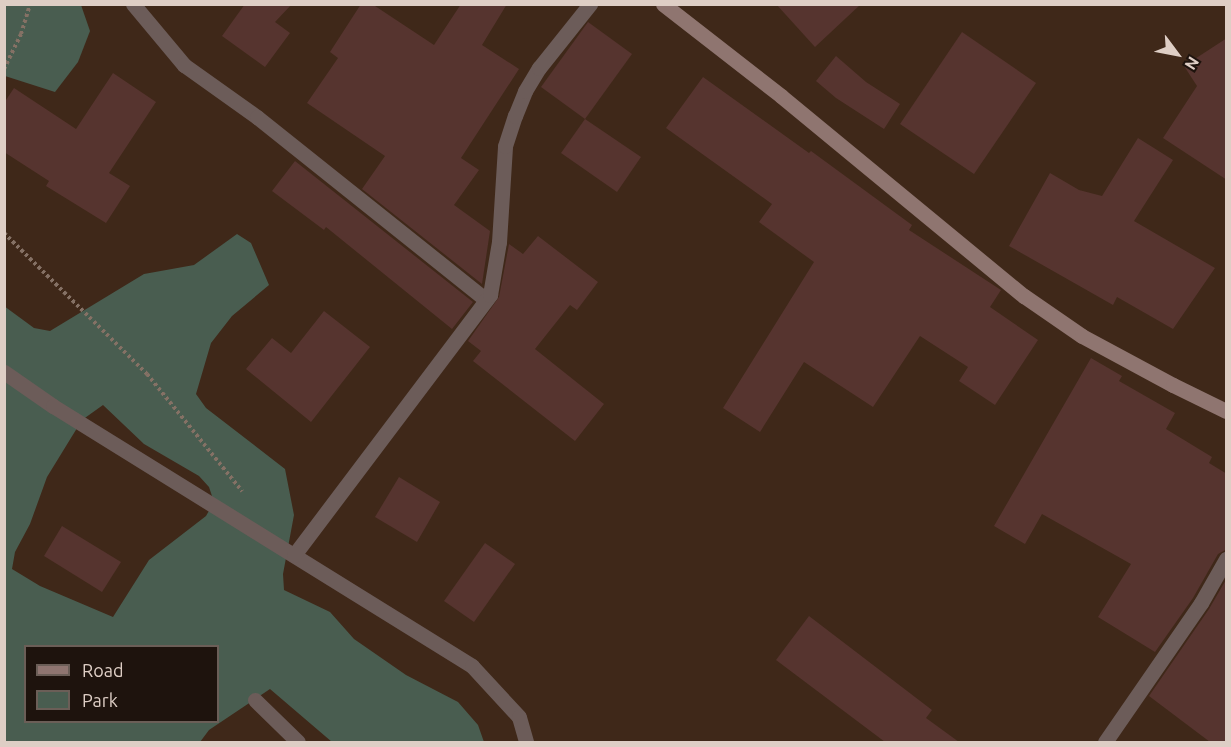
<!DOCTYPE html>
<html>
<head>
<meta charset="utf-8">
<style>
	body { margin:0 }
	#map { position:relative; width:1231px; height:747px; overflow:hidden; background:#3f2819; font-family:Ubuntu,sans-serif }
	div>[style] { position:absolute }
	.green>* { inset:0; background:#495d50 }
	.building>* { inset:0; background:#56342f }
	.path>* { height:4px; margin-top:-2px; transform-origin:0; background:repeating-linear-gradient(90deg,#857165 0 3px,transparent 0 6px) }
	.street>* { height:15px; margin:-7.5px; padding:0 7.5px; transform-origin:7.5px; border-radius:7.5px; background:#6c5c59 }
	.secondary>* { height:15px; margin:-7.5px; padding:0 7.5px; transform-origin:7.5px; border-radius:7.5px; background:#8f7570 }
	span { translate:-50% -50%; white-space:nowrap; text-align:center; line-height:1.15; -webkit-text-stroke:6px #1e130d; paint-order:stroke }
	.frame { position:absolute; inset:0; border:6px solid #decec5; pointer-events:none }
	.legend { position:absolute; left:24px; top:645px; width:195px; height:78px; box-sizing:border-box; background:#1e130d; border:2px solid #6b5e57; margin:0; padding:8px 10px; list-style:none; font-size:18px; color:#decec5 }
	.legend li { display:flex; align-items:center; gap:12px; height:30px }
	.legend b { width:30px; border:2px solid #6b5e57 }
	.north { position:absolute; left:1147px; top:24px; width:60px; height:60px; -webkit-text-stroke:4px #1e130d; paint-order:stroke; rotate:122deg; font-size:16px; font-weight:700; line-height:24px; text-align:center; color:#decec5 }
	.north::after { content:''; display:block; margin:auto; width:21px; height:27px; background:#decec5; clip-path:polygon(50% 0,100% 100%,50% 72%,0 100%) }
</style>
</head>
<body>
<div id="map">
	<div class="green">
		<i style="clip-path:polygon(4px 5px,81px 5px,90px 31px,78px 62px,55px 92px,5px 76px)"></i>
		<i style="clip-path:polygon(evenodd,237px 234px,251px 243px,269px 285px,232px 316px,211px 343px,196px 394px,206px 408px,285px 469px,294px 515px,283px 574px,284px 590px,330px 612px,354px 639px,406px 675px,458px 702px,478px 725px,484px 742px,332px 742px,270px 689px,209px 730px,200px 742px,5px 742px,4px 306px,34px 328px,50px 331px,144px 274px,194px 265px,237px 234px,103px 405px,144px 444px,199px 476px,209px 487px,214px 502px,206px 516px,149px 560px,113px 617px,40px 586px,12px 569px,15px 552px,30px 524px,47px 477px,82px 420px,103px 405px,237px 234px,26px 646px,218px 646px,218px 722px,26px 722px,26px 646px)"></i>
	</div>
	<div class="building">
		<i style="clip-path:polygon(245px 4px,292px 4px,275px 22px,290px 33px,265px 67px,222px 36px)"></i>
		<i style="clip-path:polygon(361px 4px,372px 4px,434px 45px,461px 4px,507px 4px,482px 45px,519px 69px,461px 158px,479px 170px,454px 205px,490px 231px,482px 284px,362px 189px,385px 156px,307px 103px,338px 58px,330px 52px)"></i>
		<i style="clip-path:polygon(776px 4px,861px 4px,815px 47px)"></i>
		<i style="clip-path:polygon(588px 22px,632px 54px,585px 119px,541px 87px)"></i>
		<i style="clip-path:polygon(962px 32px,1036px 83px,974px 174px,900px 124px)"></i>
		<i style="clip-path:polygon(1227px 38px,1227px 180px,1163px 138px,1197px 86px,1184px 66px)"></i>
		<i style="clip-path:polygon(836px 56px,866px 82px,900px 104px,884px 129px,836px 98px,816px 81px)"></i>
		<i style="clip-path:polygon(113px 73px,156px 102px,109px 173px,130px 186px,106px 223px,46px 186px,49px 181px,4px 152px,4px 103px,14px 88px,76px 129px)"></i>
		<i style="clip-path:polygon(703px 77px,809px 153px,811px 151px,912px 225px,909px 230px,1001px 290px,990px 307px,1038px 340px,995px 405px,959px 381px,968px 367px,920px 336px,873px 407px,804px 362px,760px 432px,723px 408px,814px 262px,759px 222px,772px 204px,666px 128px)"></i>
		<i style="clip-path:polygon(585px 119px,641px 157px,617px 192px,561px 153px)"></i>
		<i style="clip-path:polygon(1138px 138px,1173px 160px,1134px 221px,1215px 268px,1173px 329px,1117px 297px,1113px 305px,1009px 246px,1050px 173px,1079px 190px,1102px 196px)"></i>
		<i style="clip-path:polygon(295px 161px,473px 302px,452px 329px,326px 227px,324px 230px,272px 191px)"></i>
		<i style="clip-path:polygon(538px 236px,598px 282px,577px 310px,570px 305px,535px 349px,604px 404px,575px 441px,473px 361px,481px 351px,468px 341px,499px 297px,509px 244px,523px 254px)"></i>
		<i style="clip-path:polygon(324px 311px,370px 347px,311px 422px,246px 369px,272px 338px,291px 353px)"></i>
		<i style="clip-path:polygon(1091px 358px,1122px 376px,1119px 381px,1175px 413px,1166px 429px,1212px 457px,1209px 463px,1227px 474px,1227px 549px,1218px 554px,1193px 598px,1155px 652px,1098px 617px,1131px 564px,1042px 514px,1025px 544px,994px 526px)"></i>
		<i style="clip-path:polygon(399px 477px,440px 502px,417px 542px,375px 517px)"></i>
		<i style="clip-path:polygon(62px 526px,121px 562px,102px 592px,44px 556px)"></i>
		<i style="clip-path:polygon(485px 543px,515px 564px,474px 622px,444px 601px)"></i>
		<i style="clip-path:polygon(1227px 578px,1227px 742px,1210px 742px,1149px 696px,1209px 609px)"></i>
		<i style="clip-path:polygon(809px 616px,932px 710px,926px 718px,959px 742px,885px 742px,776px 660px)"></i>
	</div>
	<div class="path">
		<i style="left:4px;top:69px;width:39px;rotate:-64deg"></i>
		<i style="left:21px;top:34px;width:31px;rotate:-73deg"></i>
		<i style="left:4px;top:233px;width:201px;rotate:44.6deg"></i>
		<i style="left:147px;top:374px;width:151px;rotate:50.9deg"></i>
	</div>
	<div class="street">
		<i style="left:133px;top:4px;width:80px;rotate:50.1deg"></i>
		<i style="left:184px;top:65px;width:90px;rotate:35.5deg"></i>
		<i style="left:257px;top:117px;width:293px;rotate:38.6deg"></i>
		<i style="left:4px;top:372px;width:60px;rotate:34.8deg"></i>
		<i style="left:53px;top:406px;width:493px;rotate:31.8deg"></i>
		<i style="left:472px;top:666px;width:69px;rotate:47.3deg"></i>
		<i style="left:519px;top:717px;width:26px;rotate:74deg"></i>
		<i style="left:294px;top:555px;width:326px;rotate:-53deg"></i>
		<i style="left:490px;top:295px;width:54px;rotate:-80.4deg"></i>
		<i style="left:499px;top:242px;width:96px;rotate:-86.4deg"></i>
		<i style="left:505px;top:146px;width:32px;rotate:-72deg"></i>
		<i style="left:515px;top:116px;width:27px;rotate:-68deg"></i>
		<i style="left:525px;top:91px;width:27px;rotate:-59deg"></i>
		<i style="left:539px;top:68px;width:82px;rotate:-51.4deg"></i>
		<i style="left:255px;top:700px;width:60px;rotate:44.3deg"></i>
		<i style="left:1105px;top:742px;width:169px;rotate:-55.4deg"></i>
		<i style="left:1201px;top:603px;width:51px;rotate:-60.4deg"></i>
	</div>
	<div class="secondary">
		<i style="left:663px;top:4px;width:150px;rotate:37.9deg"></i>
		<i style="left:781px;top:96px;width:315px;rotate:39.5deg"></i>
		<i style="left:1024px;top:296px;width:70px;rotate:34.6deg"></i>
		<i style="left:1082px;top:336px;width:103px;rotate:28.3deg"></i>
		<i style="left:1173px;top:385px;width:59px;rotate:26.1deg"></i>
	</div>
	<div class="frame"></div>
	<ul class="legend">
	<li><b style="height:8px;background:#8f7570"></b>Road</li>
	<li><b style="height:16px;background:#495d50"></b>Park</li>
	</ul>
	<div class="north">N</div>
</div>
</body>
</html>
